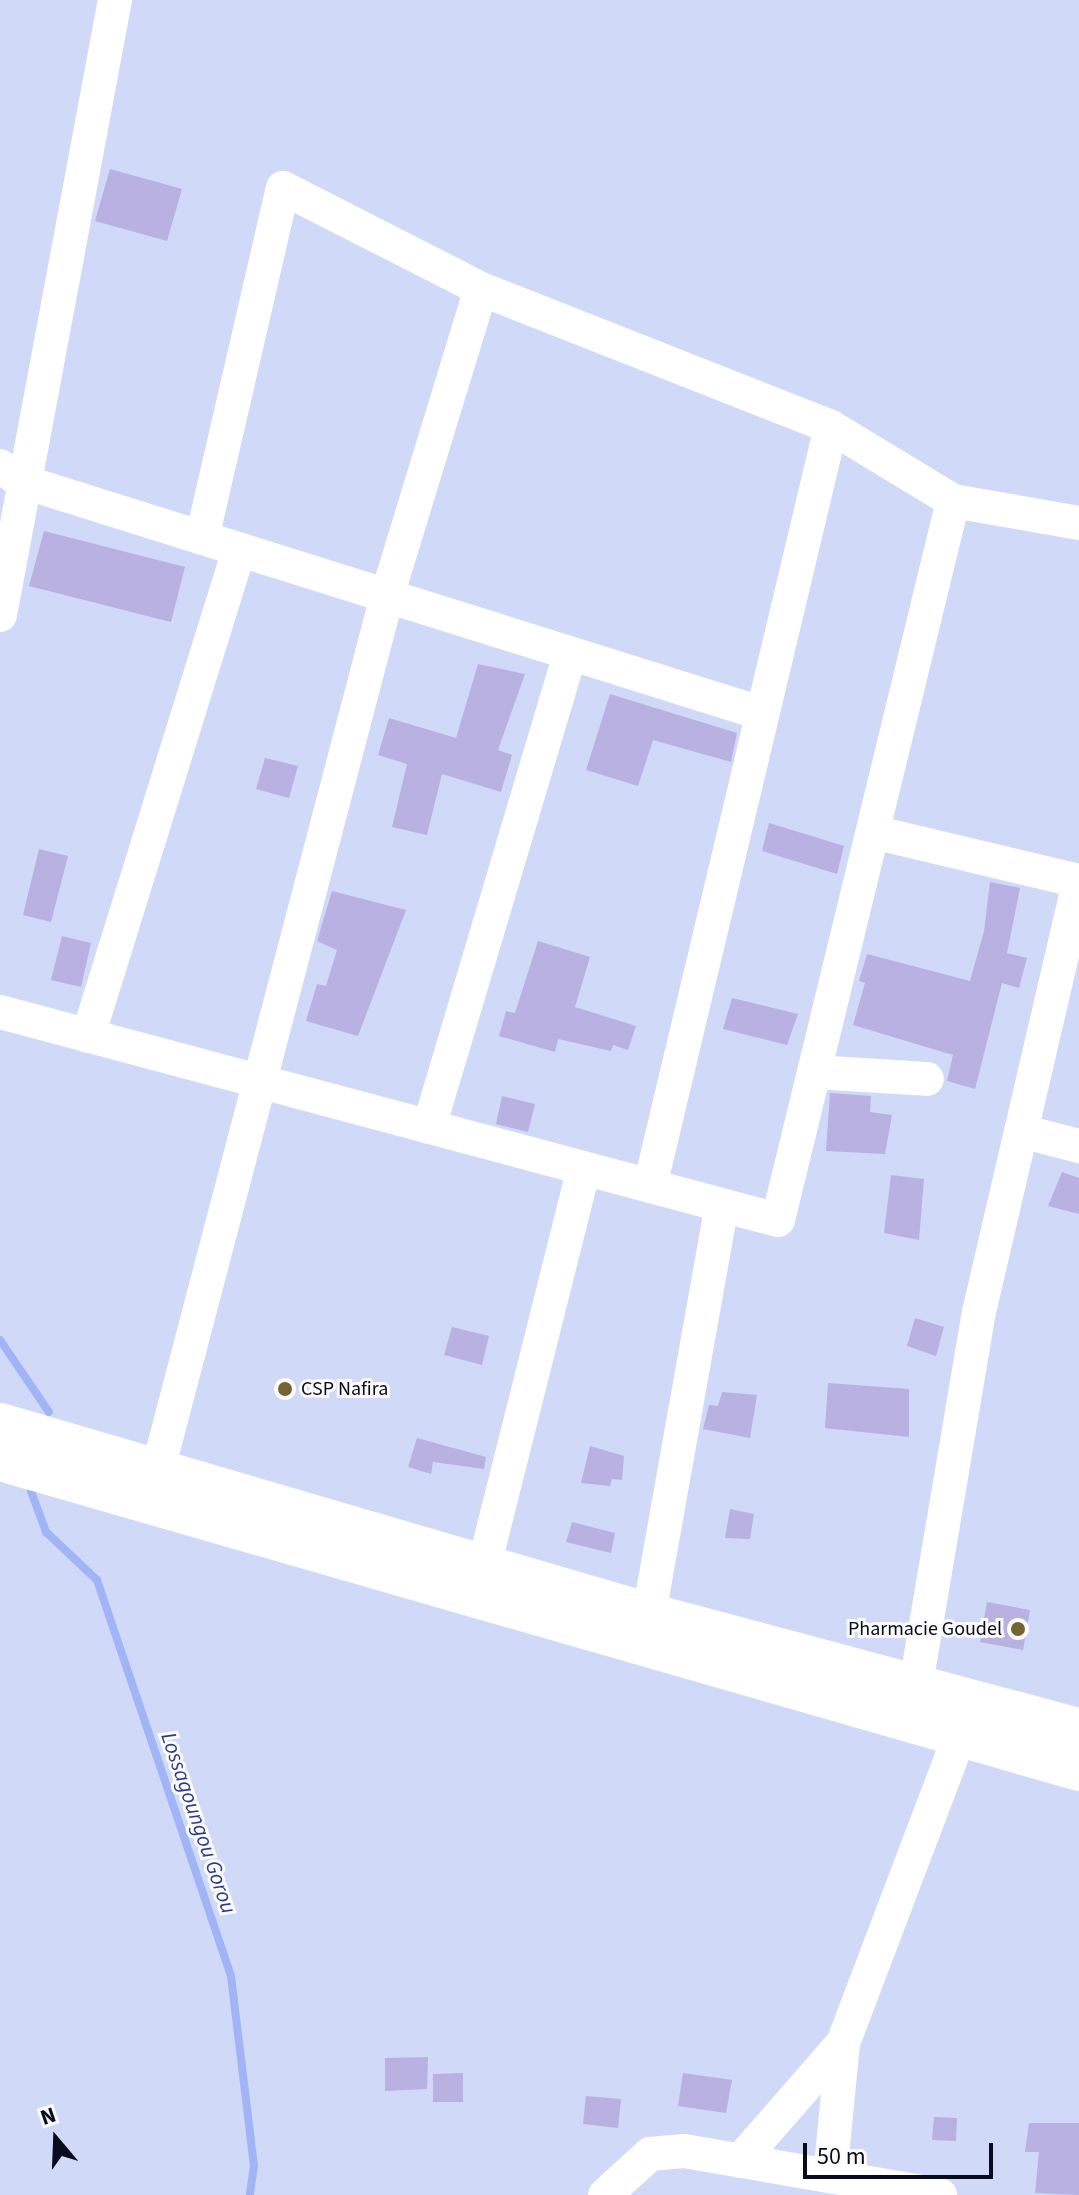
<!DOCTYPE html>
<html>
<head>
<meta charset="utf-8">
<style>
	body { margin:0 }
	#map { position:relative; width:1079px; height:2195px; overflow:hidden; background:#d0d9f7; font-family:"Source Sans 3",sans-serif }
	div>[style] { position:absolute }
	.stream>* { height:8px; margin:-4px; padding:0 4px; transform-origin:4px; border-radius:4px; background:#a1b4f6 }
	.building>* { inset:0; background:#b8b1e2 }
	.minor>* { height:34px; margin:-17px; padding:0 17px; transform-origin:17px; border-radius:17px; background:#fff }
	.major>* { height:42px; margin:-21px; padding:0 21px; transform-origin:21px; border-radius:21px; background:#fff }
	.dots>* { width:22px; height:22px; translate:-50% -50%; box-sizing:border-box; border:4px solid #fbfbfb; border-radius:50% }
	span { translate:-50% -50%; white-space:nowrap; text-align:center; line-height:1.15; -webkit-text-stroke:6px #fbfbfb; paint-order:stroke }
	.poi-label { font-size:20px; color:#070b1b }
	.left { translate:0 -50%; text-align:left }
	.right { translate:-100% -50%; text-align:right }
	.water-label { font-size:22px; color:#2d3b86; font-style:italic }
	.north { position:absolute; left:16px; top:2099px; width:80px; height:80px; -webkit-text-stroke:6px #fbfbfb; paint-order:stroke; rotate:341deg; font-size:22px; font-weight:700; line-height:32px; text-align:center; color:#070b1b }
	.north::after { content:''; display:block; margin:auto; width:28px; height:36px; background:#070b1b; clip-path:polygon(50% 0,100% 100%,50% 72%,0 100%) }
	.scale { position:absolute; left:803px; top:2143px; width:190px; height:36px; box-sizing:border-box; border:4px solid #070b1b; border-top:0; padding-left:10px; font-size:24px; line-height:28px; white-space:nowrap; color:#070b1b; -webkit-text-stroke:6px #fbfbfb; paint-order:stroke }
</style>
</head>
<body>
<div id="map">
	<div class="stream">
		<i style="left:0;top:1340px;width:87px;rotate:55.8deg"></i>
		<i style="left:31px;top:1491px;width:44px;rotate:69.9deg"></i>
		<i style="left:46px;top:1532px;width:70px;rotate:43.3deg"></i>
		<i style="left:97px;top:1580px;width:418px;rotate:71.3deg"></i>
		<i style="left:231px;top:1976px;width:190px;rotate:83.1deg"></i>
		<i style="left:254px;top:2165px;width:30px;rotate:98deg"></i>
	</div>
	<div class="building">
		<i style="clip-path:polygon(110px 169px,182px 189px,167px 241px,95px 221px)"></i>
		<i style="clip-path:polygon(44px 531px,185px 567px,171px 622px,29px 586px)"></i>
		<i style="clip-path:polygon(478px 664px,525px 674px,498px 750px,512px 755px,501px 792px,442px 774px,427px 835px,392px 827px,407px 764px,378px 755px,389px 718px,456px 738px)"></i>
		<i style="clip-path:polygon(610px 694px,737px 733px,731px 762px,653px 740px,638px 786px,586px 770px)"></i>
		<i style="clip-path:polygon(265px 758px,298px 766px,289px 798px,256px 789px)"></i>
		<i style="clip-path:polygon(769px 823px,844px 846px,837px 874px,762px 851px)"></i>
		<i style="clip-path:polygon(39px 849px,68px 856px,51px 922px,23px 915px)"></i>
		<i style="clip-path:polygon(990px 882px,1020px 888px,1007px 953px,1027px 958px,1019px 988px,1002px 983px,975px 1089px,947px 1081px,953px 1055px,853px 1025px,865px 983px,859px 981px,867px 954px,970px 981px,984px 931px)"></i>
		<i style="clip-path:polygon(332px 891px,406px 910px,358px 1036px,306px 1021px,317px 984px,326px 986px,337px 950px,317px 941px)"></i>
		<i style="clip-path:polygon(62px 936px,91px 943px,81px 987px,51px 980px)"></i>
		<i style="clip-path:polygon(538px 941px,590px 957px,575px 1007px,636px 1026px,628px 1050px,613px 1045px,611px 1051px,558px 1039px,555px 1052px,499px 1036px,506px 1011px,515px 1013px)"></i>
		<i style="clip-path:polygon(732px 998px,798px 1014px,787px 1045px,723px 1029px)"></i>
		<i style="clip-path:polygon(830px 1093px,871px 1096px,870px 1112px,892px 1115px,885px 1154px,826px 1151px)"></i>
		<i style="clip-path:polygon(502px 1096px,535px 1104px,528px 1132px,496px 1124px)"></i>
		<i style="clip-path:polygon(1062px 1172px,1079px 1178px,1079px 1214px,1048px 1206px)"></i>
		<i style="clip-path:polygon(891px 1175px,924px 1179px,919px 1240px,884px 1233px)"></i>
		<i style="clip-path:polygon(915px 1318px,944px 1327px,936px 1356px,907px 1346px)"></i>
		<i style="clip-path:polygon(452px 1327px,489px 1336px,482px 1365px,444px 1355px)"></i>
		<i style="clip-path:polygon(828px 1383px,909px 1389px,909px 1437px,825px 1428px)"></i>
		<i style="clip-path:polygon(722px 1392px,757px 1395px,750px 1438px,703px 1429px,709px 1405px,718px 1406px)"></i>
		<i style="clip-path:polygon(417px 1438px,486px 1457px,484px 1469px,433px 1462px,431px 1474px,408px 1467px)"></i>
		<i style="clip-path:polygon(590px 1446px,624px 1456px,622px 1480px,612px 1479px,610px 1486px,581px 1483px)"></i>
		<i style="clip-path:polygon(730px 1509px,754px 1514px,750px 1539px,725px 1538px)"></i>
		<i style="clip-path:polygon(572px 1522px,615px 1533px,611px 1553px,566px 1542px)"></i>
		<i style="clip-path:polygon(987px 1602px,1030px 1610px,1023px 1650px,980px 1642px)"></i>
		<i style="clip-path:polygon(428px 2057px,427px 2089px,385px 2091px,385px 2058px)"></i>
		<i style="clip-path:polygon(463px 2073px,463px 2102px,433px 2102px,433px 2074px)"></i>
		<i style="clip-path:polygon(683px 2073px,732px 2080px,726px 2113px,678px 2106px)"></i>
		<i style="clip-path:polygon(586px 2096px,621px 2099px,618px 2128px,583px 2124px)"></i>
		<i style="clip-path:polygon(934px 2117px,957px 2118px,956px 2141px,932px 2140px)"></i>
		<i style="clip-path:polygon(1029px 2123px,1079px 2123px,1079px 2195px,1035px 2193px,1039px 2152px,1025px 2152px)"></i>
	</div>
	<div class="minor">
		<i style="left:0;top:466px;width:26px;rotate:36deg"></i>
		<i style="left:21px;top:481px;width:776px;rotate:17.41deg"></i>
		<i style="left:202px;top:538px;width:359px;rotate:-77deg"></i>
		<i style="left:283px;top:188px;width:222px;rotate:27deg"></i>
		<i style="left:481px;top:289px;width:376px;rotate:21.5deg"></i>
		<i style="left:831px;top:427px;width:143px;rotate:31.2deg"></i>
		<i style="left:953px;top:501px;width:128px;rotate:9.9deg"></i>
		<i style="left:0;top:615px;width:626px;rotate:-79.41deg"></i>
		<i style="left:873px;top:832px;width:212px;rotate:13.4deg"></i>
		<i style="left:0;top:1012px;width:805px;rotate:14.97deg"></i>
		<i style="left:778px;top:1220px;width:740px;rotate:-76.32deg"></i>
		<i style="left:88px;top:1036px;width:509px;rotate:-72.74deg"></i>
		<i style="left:814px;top:1072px;width:113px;rotate:3.5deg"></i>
		<i style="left:429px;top:1127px;width:494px;rotate:-73.4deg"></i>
		<i style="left:1021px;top:1131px;width:60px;rotate:14.5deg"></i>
		<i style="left:650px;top:1186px;width:780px;rotate:-76.59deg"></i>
		<i style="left:157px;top:1473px;width:907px;rotate:-75.3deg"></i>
		<i style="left:387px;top:596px;width:321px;rotate:-73deg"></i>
		<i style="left:484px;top:1566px;width:409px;rotate:-75.9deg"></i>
		<i style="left:649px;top:1614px;width:415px;rotate:-79.9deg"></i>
		<i style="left:916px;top:1684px;width:377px;rotate:-80.4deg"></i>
		<i style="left:979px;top:1312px;width:441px;rotate:-76.9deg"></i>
		<i style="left:740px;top:2161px;width:157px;rotate:-48.9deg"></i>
		<i style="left:843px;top:2043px;width:327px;rotate:-69.2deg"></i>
		<i style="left:830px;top:2176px;width:134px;rotate:-84.4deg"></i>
		<i style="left:605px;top:2195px;width:61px;rotate:-42.3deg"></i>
		<i style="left:650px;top:2154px;width:34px;rotate:-5deg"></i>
		<i style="left:684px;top:2151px;width:260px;rotate:9.8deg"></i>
	</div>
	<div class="major">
		<i style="left:0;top:1424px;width:676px;rotate:16.32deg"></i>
		<i style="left:649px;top:1614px;width:445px;rotate:15deg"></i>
		<i style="left:0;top:1460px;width:1123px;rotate:16.03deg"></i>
	</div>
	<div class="dots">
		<i style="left:285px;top:1389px;background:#756432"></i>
		<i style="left:1018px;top:1629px;background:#756432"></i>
	</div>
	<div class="poi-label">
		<span class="left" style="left:301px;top:1389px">CSP Nafira</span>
		<span class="right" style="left:1002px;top:1629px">Pharmacie Goudel</span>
	</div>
	<div class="water-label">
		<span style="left:198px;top:1823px;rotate:71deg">Lossagoungou Gorou</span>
	</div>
	<div class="north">N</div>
	<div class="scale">50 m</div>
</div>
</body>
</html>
